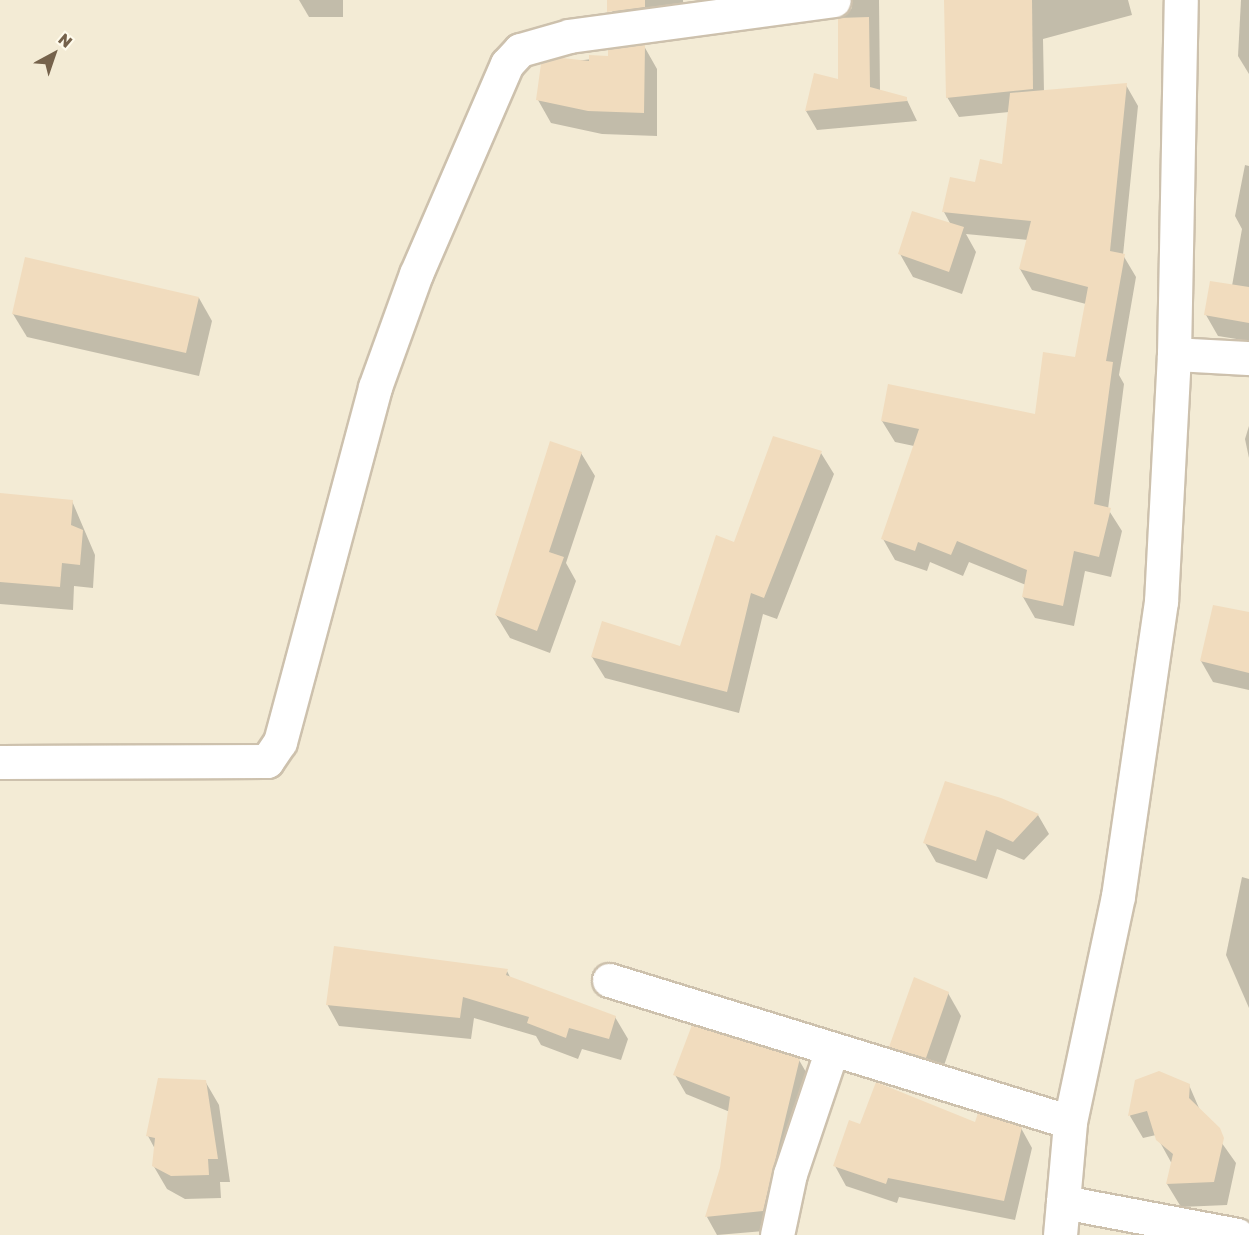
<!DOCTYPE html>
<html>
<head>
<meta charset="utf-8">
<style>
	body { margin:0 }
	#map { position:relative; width:1249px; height:1235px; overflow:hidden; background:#fcf8e6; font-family:"Golos Text",sans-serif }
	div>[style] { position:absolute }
	.residential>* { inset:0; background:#f3ebd5 }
	.shadow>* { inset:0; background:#0003 }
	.building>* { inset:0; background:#f1dcbe }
	.roads { filter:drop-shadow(2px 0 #cdc1ad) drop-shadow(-2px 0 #cdc1ad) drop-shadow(0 2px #cdc1ad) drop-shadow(0 -2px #cdc1ad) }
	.minor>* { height:33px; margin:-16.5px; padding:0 16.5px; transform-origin:16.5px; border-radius:16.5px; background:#fff }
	span { translate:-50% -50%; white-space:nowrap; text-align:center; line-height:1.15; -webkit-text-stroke:4.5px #fffbec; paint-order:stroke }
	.north { position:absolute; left:24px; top:24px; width:60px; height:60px; -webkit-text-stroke:4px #fffbec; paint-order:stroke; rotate:40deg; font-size:16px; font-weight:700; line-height:24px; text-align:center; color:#75624b }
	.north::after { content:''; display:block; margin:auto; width:21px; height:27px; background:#75624b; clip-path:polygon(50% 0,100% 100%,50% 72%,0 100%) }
</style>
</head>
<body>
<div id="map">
	<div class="residential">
		<i style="clip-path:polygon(0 0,1249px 0,1249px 1235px,0 1235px)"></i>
	</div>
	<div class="shadow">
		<i style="clip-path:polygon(299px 0,343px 0,343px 17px,309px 17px)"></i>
		<i style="clip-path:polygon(608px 0,683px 0,684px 25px,621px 34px)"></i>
		<i style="clip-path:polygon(850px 0,879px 0,880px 91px,906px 98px,917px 121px,817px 130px,806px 111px,840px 81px,839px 19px,852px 8px)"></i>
		<i style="clip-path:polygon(946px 0,1128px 0,1132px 15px,1043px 39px,1044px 92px,1126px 85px,1138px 106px,1123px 255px,1136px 277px,1119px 375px,1124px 384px,1108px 509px,1122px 531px,1111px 577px,1085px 571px,1074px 626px,1035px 618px,1023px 597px,1026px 585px,969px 562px,963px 576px,930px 562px,927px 571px,895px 560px,883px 539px,914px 446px,895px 442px,882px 421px,1036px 416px,1077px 358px,1086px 304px,1032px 290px,1020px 269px,1028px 240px,966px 234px,976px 252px,962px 294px,913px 277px,900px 254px,951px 225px,944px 212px,1003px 165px,1009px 112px,959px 117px,947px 97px)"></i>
		<i style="clip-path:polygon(1241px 0,1249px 0,1249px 74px,1238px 56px)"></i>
		<i style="clip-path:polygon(644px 46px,657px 69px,657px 136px,602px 134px,551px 123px,538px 100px,542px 65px,609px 57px)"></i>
		<i style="clip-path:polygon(1245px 165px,1249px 166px,1249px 341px,1218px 336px,1206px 315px,1232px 286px,1242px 229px,1235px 216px)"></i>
		<i style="clip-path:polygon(199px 298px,212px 321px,199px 376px,27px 337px,13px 314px)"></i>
		<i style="clip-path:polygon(1249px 426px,1249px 458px,1245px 439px)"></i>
		<i style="clip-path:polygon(581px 453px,595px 476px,566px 563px,576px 581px,550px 653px,510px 638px,496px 615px)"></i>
		<i style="clip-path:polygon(821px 453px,834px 474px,777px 619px,763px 614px,739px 713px,605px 678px,592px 657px,681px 647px,735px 544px)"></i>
		<i style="clip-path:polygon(0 497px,72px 501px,95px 555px,93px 588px,74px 586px,73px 610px,0 604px)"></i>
		<i style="clip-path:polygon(1249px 614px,1249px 690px,1213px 682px,1201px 661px)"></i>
		<i style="clip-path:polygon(946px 783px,1038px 815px,1049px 834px,1024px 860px,997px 849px,987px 879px,936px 862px,925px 843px)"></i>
		<i style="clip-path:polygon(1242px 877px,1249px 879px,1249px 1008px,1226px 955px)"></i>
		<i style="clip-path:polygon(507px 971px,511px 979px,615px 1017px,628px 1039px,621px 1060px,582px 1049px,578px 1059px,541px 1045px,536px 1036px,474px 1018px,471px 1039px,339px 1026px,327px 1004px)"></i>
		<i style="clip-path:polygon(948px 993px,961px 1016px,939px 1080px,904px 1070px,890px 1046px)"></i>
		<i style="clip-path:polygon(799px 1060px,810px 1079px,774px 1230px,717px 1235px,707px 1217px,722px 1168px,730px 1112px,686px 1094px,675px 1075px)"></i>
		<i style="clip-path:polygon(1159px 1072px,1189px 1085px,1202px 1115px,1236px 1163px,1227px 1205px,1181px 1207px,1167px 1184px,1172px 1164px,1156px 1135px,1143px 1138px,1130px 1116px,1137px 1081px)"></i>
		<i style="clip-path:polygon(205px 1081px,219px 1105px,230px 1182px,220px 1182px,221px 1198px,185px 1199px,167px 1189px,153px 1165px,155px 1149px,148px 1136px)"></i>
		<i style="clip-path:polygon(976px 1124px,1021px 1128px,1032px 1148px,1015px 1220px,899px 1197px,897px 1203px,846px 1186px,835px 1166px,861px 1126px)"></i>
	</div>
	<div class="building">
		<i style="clip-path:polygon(607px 0,645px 0,645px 7px,607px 12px)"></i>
		<i style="clip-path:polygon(944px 0,1032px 0,1033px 89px,946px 98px)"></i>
		<i style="clip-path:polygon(869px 17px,870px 87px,907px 97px,907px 101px,805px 111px,814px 73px,838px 79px,838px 18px)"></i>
		<i style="clip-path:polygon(645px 45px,644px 113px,588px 111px,536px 100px,541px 64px,562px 58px,589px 61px,589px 55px,608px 56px,608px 50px)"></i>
		<i style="clip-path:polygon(1127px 83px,1110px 251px,1125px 254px,1106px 361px,1113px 362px,1094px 504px,1111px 508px,1099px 557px,1074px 551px,1063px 606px,1022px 597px,1027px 570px,957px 541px,951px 555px,918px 542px,915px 551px,881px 539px,919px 429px,881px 421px,888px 384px,1035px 414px,1043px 352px,1075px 357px,1088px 287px,1019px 269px,1031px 221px,942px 212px,950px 177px,975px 182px,980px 159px,1002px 164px,1010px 93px)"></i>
		<i style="clip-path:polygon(912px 211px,964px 227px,949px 272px,898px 254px)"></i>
		<i style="clip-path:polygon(25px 257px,199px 297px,186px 353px,12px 314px)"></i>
		<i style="clip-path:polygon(1210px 281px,1249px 287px,1249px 323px,1204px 315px)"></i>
		<i style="clip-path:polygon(773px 436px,822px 451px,764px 598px,751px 593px,727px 692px,591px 657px,602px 621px,680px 646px,716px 535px,734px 542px)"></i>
		<i style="clip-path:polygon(550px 441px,582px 452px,549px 552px,564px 557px,537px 631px,495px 615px)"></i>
		<i style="clip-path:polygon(0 493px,73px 500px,71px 525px,83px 530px,80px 565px,62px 563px,60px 587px,0 582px)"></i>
		<i style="clip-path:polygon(1213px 605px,1249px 612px,1249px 673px,1200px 661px)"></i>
		<i style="clip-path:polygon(945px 781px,1001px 798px,1039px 814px,1013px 842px,986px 830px,976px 861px,923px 843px)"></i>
		<i style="clip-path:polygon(334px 946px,508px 969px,506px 975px,616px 1016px,609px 1039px,569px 1028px,566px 1038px,527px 1023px,529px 1017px,463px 997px,460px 1018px,326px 1005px)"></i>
		<i style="clip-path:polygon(914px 977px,949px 992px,926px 1058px,889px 1047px)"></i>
		<i style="clip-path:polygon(692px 1025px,800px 1058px,763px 1211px,705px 1217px,720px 1168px,730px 1097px,673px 1075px)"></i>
		<i style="clip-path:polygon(1159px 1071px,1190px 1084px,1189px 1098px,1220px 1128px,1224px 1138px,1214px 1182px,1166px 1184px,1173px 1154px,1156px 1140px,1147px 1111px,1128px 1116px,1135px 1080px)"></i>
		<i style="clip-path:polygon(158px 1078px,206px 1080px,218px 1159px,208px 1159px,209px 1175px,171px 1176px,152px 1166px,155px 1138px,146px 1136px)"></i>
		<i style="clip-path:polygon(876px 1082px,975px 1122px,978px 1113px,1022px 1127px,1004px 1201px,888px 1178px,886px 1184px,833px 1166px,849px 1120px,860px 1124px)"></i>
	</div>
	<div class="roads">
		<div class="minor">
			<i style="left:1174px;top:354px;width:75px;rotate:3.1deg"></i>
			<i style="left:0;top:762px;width:267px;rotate:-0.2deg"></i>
			<i style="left:267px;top:761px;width:23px;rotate:-56deg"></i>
			<i style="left:280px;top:742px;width:367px;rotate:-75deg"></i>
			<i style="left:375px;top:387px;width:120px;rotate:-70.1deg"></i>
			<i style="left:416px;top:274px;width:229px;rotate:-66.6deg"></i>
			<i style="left:507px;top:64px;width:19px;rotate:-47deg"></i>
			<i style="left:520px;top:50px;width:51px;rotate:-15.9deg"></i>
			<i style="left:569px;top:36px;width:267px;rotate:-7.7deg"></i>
			<i style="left:609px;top:980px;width:482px;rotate:17.1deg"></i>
			<i style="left:1063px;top:1202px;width:177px;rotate:10.7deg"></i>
			<i style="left:777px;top:1235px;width:62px;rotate:-78deg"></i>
			<i style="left:790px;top:1174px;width:132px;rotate:-71.4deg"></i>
			<i style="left:1060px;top:1235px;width:113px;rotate:-84.9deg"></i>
			<i style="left:1070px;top:1122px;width:231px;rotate:-78deg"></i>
			<i style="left:1118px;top:896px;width:297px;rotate:-81.7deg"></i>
			<i style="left:1161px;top:602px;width:248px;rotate:-87deg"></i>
			<i style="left:1174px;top:354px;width:354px;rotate:-88.9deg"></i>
		</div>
	</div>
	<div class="north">N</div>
</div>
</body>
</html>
